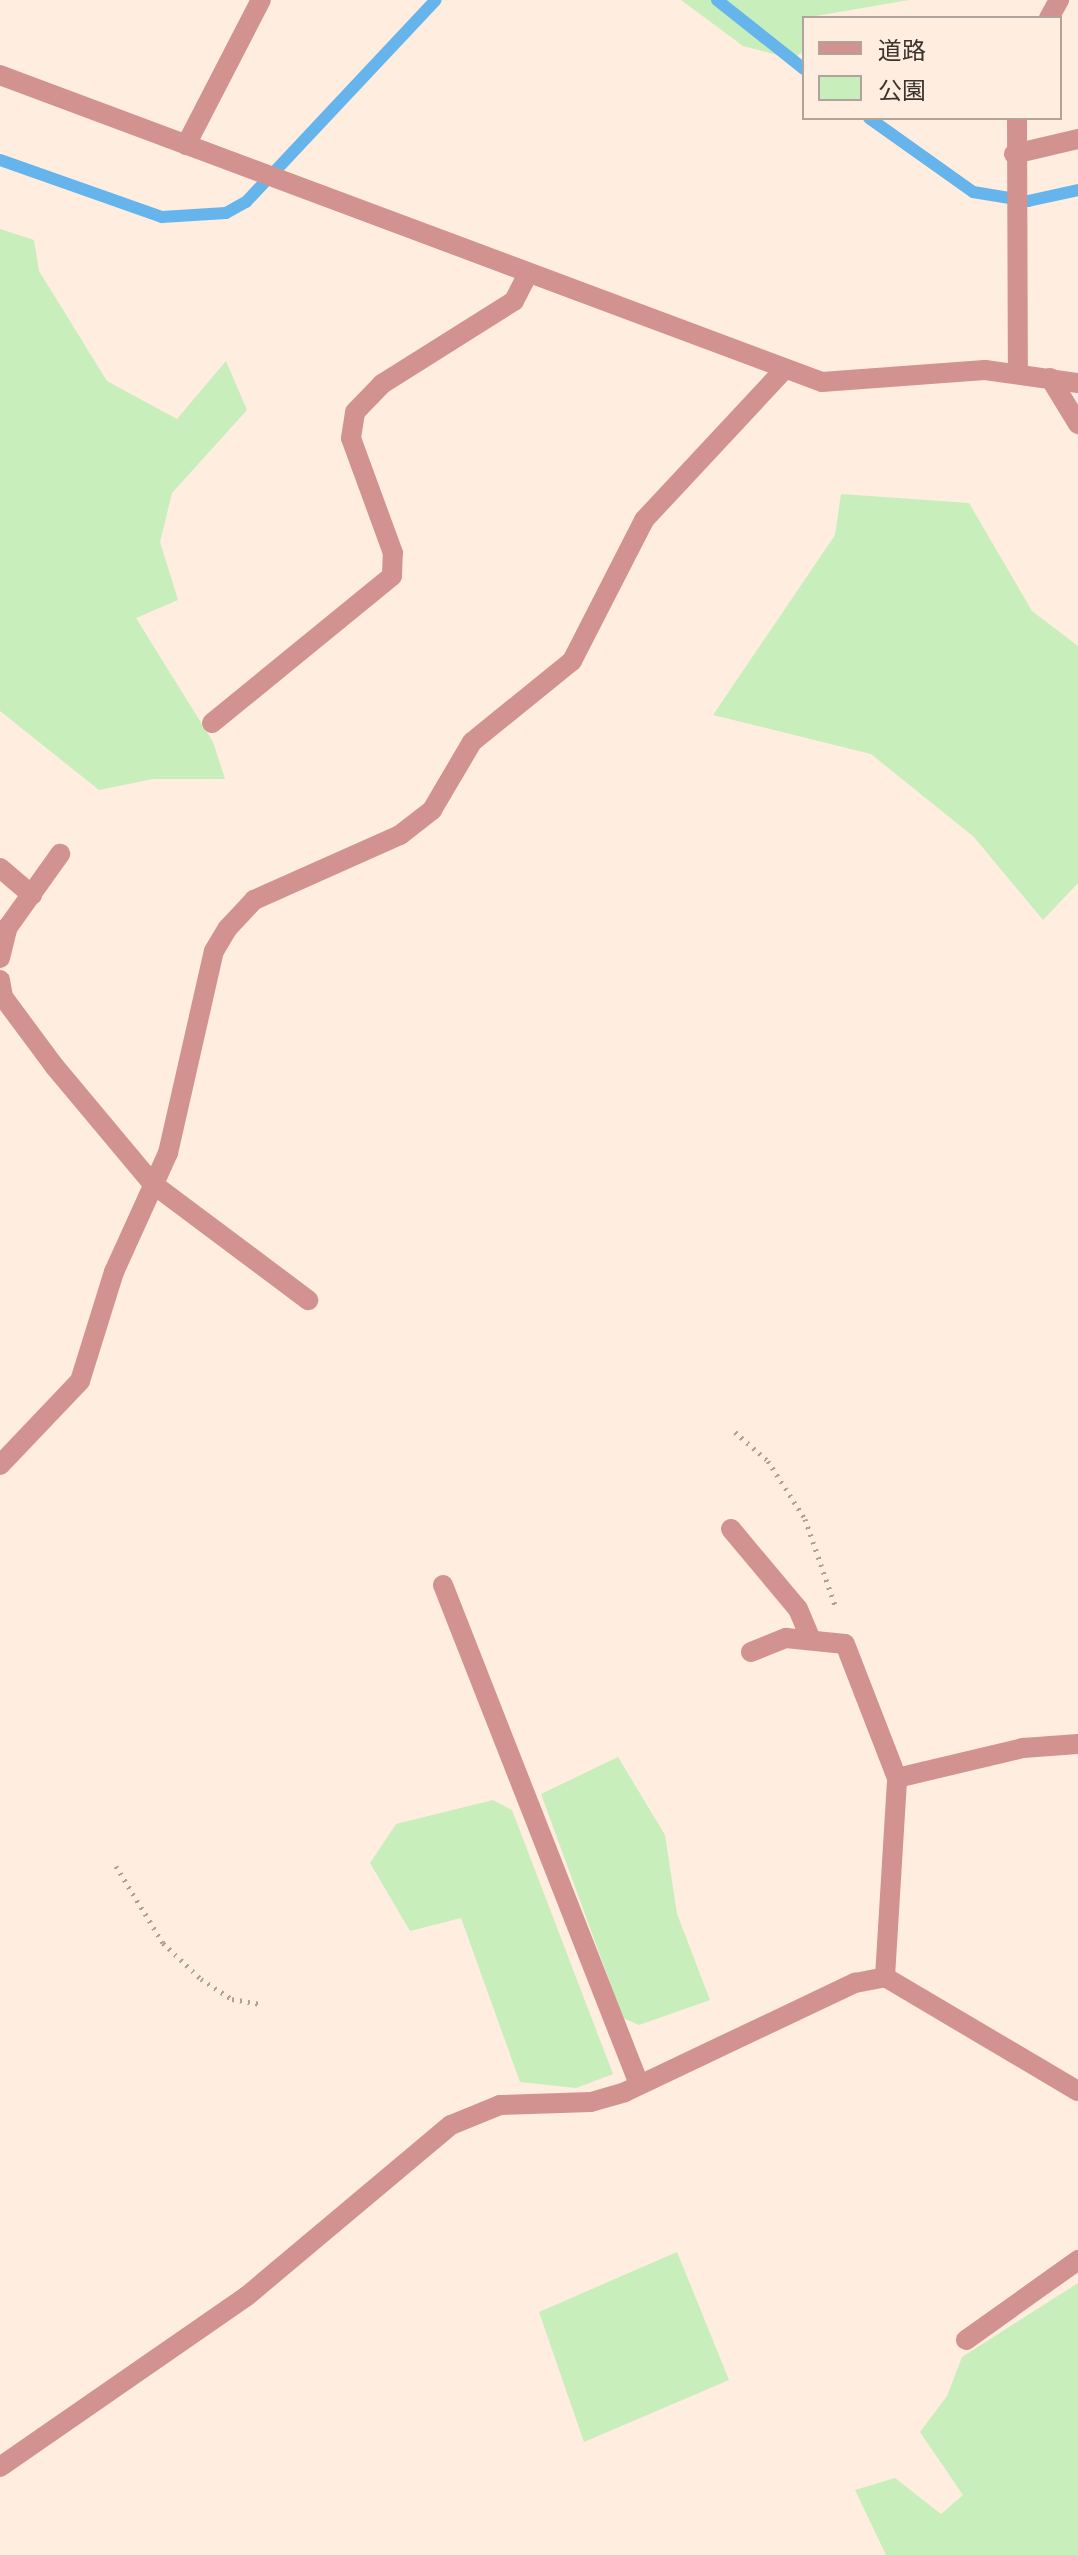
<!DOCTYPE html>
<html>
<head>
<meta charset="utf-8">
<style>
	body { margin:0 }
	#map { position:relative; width:1078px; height:2555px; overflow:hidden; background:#ffede0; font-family:"Varela Round","Noto Sans JP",sans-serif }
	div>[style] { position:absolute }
	.green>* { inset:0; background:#c7eebb }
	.stream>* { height:12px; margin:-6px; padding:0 6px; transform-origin:6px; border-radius:6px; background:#65b4ec }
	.path>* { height:5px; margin-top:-2.5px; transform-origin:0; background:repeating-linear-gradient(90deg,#aea197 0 2px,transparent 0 8px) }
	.minor>* { height:20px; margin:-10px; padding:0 10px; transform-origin:10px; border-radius:10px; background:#d29390 }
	span { translate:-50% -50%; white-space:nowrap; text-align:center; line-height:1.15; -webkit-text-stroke:7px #ffede0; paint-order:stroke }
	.legend { position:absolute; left:802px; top:16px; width:260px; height:104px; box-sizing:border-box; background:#ffede0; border:2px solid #b0a399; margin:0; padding:10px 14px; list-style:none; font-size:24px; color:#3a342f }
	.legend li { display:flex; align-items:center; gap:16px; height:40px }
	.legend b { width:40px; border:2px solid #b0a399 }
</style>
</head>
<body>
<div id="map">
	<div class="green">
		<i style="clip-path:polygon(681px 0,909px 0,804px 18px,804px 51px,793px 59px,743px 46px)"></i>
		<i style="clip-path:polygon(0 229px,34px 240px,39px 271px,107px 381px,177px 419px,226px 361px,247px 410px,172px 493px,160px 542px,178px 600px,136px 618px,213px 742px,225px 779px,153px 779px,99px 790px,0 711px)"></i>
		<i style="clip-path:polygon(841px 494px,969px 503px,1032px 611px,1078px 646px,1078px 883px,1043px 920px,974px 837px,871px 754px,713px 715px,835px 535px)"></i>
		<i style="clip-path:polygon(618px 1757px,665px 1835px,677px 1914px,710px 2000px,639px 2025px,623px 2018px,541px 1794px)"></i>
		<i style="clip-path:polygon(493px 1800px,512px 1810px,613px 2074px,576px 2088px,520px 2082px,461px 1918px,410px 1931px,370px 1863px,396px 1824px)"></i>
		<i style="clip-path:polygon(677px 2252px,729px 2380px,584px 2442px,539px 2312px)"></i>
		<i style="clip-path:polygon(1078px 2283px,1078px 2555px,886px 2555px,855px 2490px,895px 2478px,941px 2514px,963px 2495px,920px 2432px,947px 2396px,962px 2357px)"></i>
	</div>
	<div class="stream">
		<i style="left:717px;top:0;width:111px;rotate:38.4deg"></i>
		<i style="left:869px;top:118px;width:128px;rotate:35.4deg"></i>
		<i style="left:973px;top:192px;width:56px;rotate:9.3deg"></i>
		<i style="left:1028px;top:201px;width:51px;rotate:-12.4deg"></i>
		<i style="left:0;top:160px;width:172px;rotate:19.4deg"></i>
		<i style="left:162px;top:217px;width:64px;rotate:-3.6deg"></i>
		<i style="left:226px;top:213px;width:23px;rotate:-29deg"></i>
		<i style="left:246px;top:202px;width:277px;rotate:-46.8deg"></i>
	</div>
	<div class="path">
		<i style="left:735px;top:1432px;width:44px;rotate:41.3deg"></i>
		<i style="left:768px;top:1461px;width:69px;rotate:57.5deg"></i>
		<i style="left:805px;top:1519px;width:94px;rotate:70.8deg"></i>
		<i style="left:116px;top:1866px;width:90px;rotate:58.6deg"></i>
		<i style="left:163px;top:1943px;width:52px;rotate:43.5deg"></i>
		<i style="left:201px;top:1979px;width:37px;rotate:33deg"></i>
		<i style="left:232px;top:1999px;width:28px;rotate:10deg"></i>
	</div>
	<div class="minor">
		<i style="left:1049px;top:18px;width:21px;rotate:-61deg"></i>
		<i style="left:0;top:75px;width:877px;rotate:20.48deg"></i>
		<i style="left:822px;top:382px;width:163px;rotate:-4.2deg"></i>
		<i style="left:985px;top:370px;width:94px;rotate:8deg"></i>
		<i style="left:1017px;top:118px;width:255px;rotate:89.8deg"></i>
		<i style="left:186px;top:145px;width:163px;rotate:-62.7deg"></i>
		<i style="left:1014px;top:154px;width:66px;rotate:-13.2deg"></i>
		<i style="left:1050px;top:378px;width:54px;rotate:58.7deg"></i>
		<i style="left:212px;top:723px;width:232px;rotate:-39.2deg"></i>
		<i style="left:392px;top:576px;width:23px;rotate:-88deg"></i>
		<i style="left:393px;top:553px;width:122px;rotate:-110.1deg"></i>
		<i style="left:351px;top:438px;width:26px;rotate:-81deg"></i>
		<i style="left:355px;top:412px;width:39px;rotate:-46deg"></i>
		<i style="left:382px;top:384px;width:156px;rotate:-32.2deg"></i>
		<i style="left:514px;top:301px;width:29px;rotate:-63deg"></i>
		<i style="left:0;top:868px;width:42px;rotate:40.2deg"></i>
		<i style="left:0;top:958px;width:32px;rotate:-76deg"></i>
		<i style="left:8px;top:927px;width:90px;rotate:-54.5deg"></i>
		<i style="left:0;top:980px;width:17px;rotate:80deg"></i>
		<i style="left:3px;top:997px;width:87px;rotate:53.4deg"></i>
		<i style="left:55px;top:1067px;width:153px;rotate:50.1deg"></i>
		<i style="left:153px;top:1184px;width:194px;rotate:36.8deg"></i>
		<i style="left:0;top:1465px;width:116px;rotate:-46.4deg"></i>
		<i style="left:80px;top:1381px;width:114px;rotate:-72.7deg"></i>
		<i style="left:114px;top:1272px;width:131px;rotate:-65.6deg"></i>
		<i style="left:168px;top:1153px;width:207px;rotate:-77.2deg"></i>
		<i style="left:214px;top:951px;width:26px;rotate:-59deg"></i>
		<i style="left:227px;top:929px;width:40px;rotate:-47deg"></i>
		<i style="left:254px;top:900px;width:160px;rotate:-24deg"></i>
		<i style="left:400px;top:835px;width:41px;rotate:-38deg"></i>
		<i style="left:432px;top:810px;width:79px;rotate:-59.5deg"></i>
		<i style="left:472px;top:742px;width:129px;rotate:-39deg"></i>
		<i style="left:572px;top:661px;width:158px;rotate:-62.9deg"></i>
		<i style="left:644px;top:520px;width:204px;rotate:-47deg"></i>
		<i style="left:731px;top:1529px;width:104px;rotate:50.1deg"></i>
		<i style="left:798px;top:1609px;width:34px;rotate:67deg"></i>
		<i style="left:443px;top:1585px;width:536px;rotate:68.56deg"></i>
		<i style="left:751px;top:1652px;width:38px;rotate:-22deg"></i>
		<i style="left:786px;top:1638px;width:59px;rotate:5.8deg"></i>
		<i style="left:845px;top:1644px;width:144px;rotate:68.8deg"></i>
		<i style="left:897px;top:1778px;width:130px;rotate:-13.4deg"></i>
		<i style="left:1023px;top:1748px;width:55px;rotate:-4.2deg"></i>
		<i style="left:885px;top:1977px;width:199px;rotate:-86.5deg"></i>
		<i style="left:966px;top:2340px;width:138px;rotate:-35.5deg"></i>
		<i style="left:0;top:2467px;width:300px;rotate:-34.7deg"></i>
		<i style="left:247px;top:2296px;width:266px;rotate:-40deg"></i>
		<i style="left:451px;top:2125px;width:53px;rotate:-22.2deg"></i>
		<i style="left:500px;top:2105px;width:91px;rotate:-1.9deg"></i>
		<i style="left:591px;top:2102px;width:35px;rotate:-16deg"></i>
		<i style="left:625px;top:2092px;width:255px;rotate:-25.4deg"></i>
		<i style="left:855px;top:1983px;width:31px;rotate:-11deg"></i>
		<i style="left:885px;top:1977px;width:224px;rotate:30.6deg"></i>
	</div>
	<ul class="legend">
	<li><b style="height:10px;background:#d29390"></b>道路</li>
	<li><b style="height:22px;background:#c7eebb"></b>公園</li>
	</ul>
</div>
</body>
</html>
